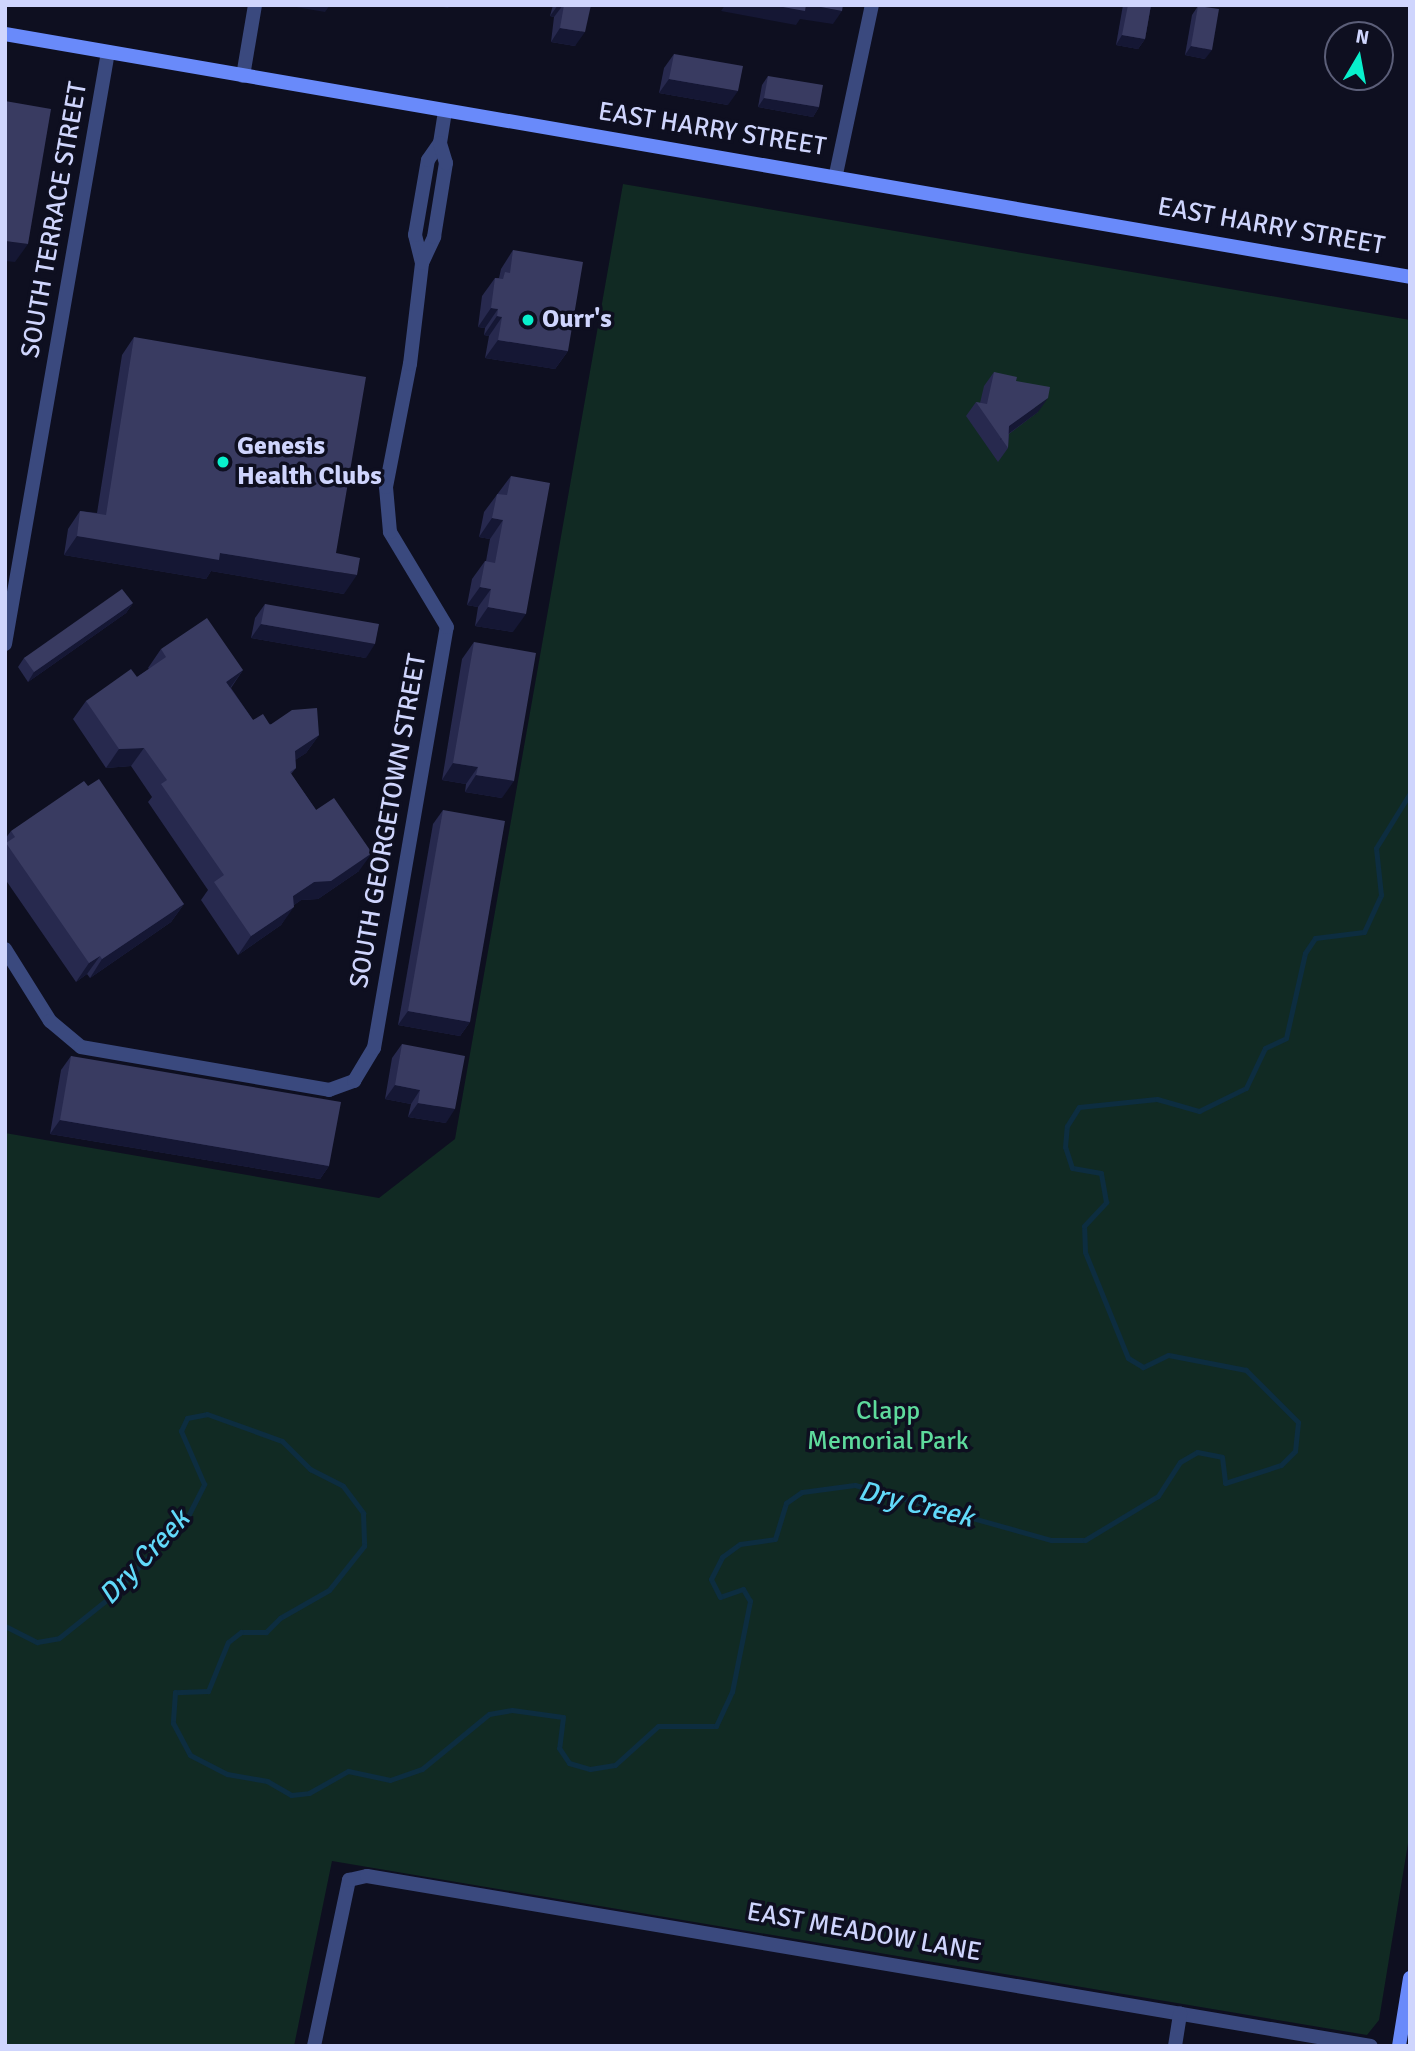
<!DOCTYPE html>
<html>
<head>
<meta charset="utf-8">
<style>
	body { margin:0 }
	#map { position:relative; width:1415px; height:2051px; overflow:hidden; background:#0e0f20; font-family:Signika,sans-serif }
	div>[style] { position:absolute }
	.green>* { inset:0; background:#112a23 }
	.stream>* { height:5px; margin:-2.5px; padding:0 2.5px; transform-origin:2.5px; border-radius:2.5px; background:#0d2d40 }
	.minor>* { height:14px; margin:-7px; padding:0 7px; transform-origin:7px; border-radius:7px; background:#3a497e }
	.secondary>* { height:14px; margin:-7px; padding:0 7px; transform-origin:7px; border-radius:7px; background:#698afa }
	.wall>* { inset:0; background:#27294e }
	.shaded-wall>* { inset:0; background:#151734 }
	.building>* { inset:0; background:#393b61 }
	.dots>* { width:19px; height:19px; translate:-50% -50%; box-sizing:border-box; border:4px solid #0e0f20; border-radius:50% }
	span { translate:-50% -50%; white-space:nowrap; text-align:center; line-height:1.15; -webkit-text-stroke:7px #0e0f20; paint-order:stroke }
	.street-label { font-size:26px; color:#cfd5fd }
	.poi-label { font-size:26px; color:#cfd5fd; font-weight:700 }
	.left { translate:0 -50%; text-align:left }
	.park-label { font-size:26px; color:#5eda9c }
	.water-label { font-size:28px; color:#61d9f9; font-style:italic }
	.frame { position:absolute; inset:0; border:7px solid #cfd5fd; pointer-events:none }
	.north { position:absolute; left:1324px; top:21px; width:70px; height:70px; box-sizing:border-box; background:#0e0f20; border:2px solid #5b5e78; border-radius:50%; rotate:10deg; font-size:19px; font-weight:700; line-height:28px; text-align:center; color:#cfd5fd }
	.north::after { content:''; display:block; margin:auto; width:24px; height:32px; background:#08f0cc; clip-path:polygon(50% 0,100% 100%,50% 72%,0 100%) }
</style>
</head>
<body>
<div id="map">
	<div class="green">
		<i style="clip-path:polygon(623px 184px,1410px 320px,1410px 1831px,1379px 2020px,1367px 2035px,332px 1861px,294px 2046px,5px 2046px,5px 1133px,379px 1198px,455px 1139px)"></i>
	</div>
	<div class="stream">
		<i style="left:5px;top:1626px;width:36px;rotate:27deg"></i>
		<i style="left:37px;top:1642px;width:22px;rotate:-10deg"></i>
		<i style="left:59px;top:1638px;width:64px;rotate:-38.7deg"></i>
		<i style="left:109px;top:1598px;width:114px;rotate:-46.1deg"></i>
		<i style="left:188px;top:1516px;width:36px;rotate:-63deg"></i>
		<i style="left:204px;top:1484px;width:58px;rotate:-113.5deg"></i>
		<i style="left:181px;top:1431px;width:14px;rotate:-65deg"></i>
		<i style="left:187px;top:1418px;width:20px;rotate:-11deg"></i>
		<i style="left:207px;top:1414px;width:80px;rotate:19.8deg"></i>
		<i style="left:282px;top:1441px;width:40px;rotate:45deg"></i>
		<i style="left:310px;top:1469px;width:37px;rotate:27deg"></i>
		<i style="left:343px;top:1486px;width:34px;rotate:53deg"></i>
		<i style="left:363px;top:1513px;width:33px;rotate:88deg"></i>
		<i style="left:364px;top:1546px;width:56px;rotate:128.5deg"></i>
		<i style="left:329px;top:1590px;width:56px;rotate:150.3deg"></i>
		<i style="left:280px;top:1618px;width:20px;rotate:135deg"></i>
		<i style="left:266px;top:1632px;width:25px;rotate:180deg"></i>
		<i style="left:241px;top:1632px;width:16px;rotate:142deg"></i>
		<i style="left:228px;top:1642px;width:53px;rotate:112.2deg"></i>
		<i style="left:208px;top:1691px;width:33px;rotate:178deg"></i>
		<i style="left:175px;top:1692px;width:31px;rotate:94deg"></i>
		<i style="left:173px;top:1723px;width:36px;rotate:62deg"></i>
		<i style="left:190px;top:1755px;width:42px;rotate:27.2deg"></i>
		<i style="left:227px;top:1774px;width:41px;rotate:9.9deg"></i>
		<i style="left:267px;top:1781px;width:28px;rotate:30deg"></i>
		<i style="left:291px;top:1795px;width:18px;rotate:-6deg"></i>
		<i style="left:309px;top:1793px;width:45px;rotate:-29.4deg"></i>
		<i style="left:348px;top:1771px;width:43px;rotate:12.1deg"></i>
		<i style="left:390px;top:1780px;width:34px;rotate:-19deg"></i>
		<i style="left:422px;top:1769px;width:87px;rotate:-39.4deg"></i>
		<i style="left:489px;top:1714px;width:23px;rotate:-10deg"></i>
		<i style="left:512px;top:1710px;width:51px;rotate:7.8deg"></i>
		<i style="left:563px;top:1717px;width:31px;rotate:97deg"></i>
		<i style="left:559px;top:1748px;width:18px;rotate:56deg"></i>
		<i style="left:569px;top:1763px;width:22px;rotate:16deg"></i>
		<i style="left:590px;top:1769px;width:25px;rotate:-9deg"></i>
		<i style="left:615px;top:1765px;width:58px;rotate:-42.2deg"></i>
		<i style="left:658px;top:1726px;width:58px"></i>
		<i style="left:716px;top:1726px;width:38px;rotate:-65deg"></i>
		<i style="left:732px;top:1692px;width:93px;rotate:-78.8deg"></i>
		<i style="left:750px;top:1601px;width:14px;rotate:-120deg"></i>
		<i style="left:743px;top:1589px;width:24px;rotate:161deg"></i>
		<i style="left:720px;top:1597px;width:20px;rotate:-117deg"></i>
		<i style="left:711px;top:1579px;width:25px;rotate:-63deg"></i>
		<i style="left:722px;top:1557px;width:22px;rotate:-36deg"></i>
		<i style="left:740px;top:1544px;width:35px;rotate:-8deg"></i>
		<i style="left:775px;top:1539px;width:38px;rotate:-73deg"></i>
		<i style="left:786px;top:1503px;width:19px;rotate:-35deg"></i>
		<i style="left:802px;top:1492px;width:53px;rotate:-7.5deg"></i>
		<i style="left:855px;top:1485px;width:204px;rotate:15.7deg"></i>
		<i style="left:1051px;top:1540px;width:34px"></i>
		<i style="left:1085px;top:1540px;width:85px;rotate:-31.1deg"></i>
		<i style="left:1158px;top:1496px;width:40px;rotate:-57.1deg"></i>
		<i style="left:1180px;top:1462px;width:20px;rotate:-30deg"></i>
		<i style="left:1197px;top:1452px;width:25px;rotate:11deg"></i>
		<i style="left:1222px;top:1457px;width:26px;rotate:83deg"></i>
		<i style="left:1225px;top:1483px;width:59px;rotate:-17.8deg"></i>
		<i style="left:1281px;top:1465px;width:20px;rotate:-45deg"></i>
		<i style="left:1295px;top:1451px;width:29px;rotate:-84deg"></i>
		<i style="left:1298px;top:1422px;width:74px;rotate:-135deg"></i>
		<i style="left:1246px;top:1370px;width:79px;rotate:-169.1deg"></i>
		<i style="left:1168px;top:1355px;width:28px;rotate:154deg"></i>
		<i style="left:1143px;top:1367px;width:17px;rotate:-149deg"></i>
		<i style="left:1128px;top:1358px;width:114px;rotate:-112.1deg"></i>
		<i style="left:1085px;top:1252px;width:26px;rotate:-92deg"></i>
		<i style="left:1084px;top:1226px;width:33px;rotate:-47deg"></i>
		<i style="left:1106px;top:1202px;width:29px;rotate:-100deg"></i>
		<i style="left:1101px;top:1173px;width:29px;rotate:-170deg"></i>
		<i style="left:1072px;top:1168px;width:22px;rotate:-108deg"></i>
		<i style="left:1065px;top:1147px;width:21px;rotate:-85deg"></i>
		<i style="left:1067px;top:1126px;width:22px;rotate:-58deg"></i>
		<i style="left:1079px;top:1107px;width:78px;rotate:-5.9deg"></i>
		<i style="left:1157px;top:1099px;width:44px;rotate:15.9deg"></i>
		<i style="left:1199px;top:1111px;width:52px;rotate:-26.1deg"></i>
		<i style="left:1246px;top:1088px;width:44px;rotate:-64.6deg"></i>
		<i style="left:1265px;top:1048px;width:23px;rotate:-25deg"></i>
		<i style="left:1286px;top:1038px;width:87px;rotate:-77.4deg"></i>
		<i style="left:1305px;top:953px;width:18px;rotate:-56deg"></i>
		<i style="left:1315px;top:938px;width:49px;rotate:-7deg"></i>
		<i style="left:1364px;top:932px;width:41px;rotate:-65.3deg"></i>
		<i style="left:1381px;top:895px;width:47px;rotate:-96.1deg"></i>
		<i style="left:1376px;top:848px;width:65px;rotate:-58.3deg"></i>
	</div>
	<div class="minor">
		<i style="left:243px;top:76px;width:72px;rotate:-80.4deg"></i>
		<i style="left:836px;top:174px;width:173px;rotate:-78deg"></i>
		<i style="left:422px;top:263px;width:29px;rotate:-104deg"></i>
		<i style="left:415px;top:235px;width:76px;rotate:-80.2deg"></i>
		<i style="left:428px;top:160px;width:21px;rotate:-55deg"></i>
		<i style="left:440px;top:143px;width:30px;rotate:-81deg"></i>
		<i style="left:5px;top:644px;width:601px;rotate:-80.13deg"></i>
		<i style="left:5px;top:949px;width:85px;rotate:58deg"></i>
		<i style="left:50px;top:1021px;width:40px;rotate:40deg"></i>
		<i style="left:81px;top:1047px;width:252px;rotate:9.8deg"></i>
		<i style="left:329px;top:1090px;width:27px;rotate:-20deg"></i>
		<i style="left:354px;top:1081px;width:39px;rotate:-59deg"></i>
		<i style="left:374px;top:1048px;width:427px;rotate:-80.2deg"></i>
		<i style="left:447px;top:627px;width:111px;rotate:-121deg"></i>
		<i style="left:390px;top:532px;width:45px;rotate:-95.1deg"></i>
		<i style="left:386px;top:487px;width:125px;rotate:-79deg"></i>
		<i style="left:410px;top:364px;width:102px;rotate:-83.2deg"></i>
		<i style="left:422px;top:263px;width:29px;rotate:-65deg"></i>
		<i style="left:434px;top:237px;width:75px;rotate:-80.8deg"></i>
		<i style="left:446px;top:163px;width:21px;rotate:-107deg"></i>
		<i style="left:314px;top:2046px;width:170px;rotate:-78.1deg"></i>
		<i style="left:349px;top:1880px;width:18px;rotate:-13deg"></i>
		<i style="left:367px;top:1876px;width:1018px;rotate:9.61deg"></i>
		<i style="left:1175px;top:2046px;width:33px;rotate:-81deg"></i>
	</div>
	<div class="secondary">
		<i style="left:5px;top:34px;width:1426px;rotate:9.81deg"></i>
		<i style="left:1399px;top:2046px;width:69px;rotate:-80.8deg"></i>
	</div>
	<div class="wall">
		<i style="clip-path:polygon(553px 5px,591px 5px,575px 46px,551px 42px,554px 17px,550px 16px)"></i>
		<i style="clip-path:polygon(1123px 5px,1151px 5px,1145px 39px,1138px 49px,1116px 45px)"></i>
		<i style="clip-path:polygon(1198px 6px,1205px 59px,1185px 55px,1192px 15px)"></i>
		<i style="clip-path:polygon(674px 54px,728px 105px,659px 93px,664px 68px)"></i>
		<i style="clip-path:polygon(768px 76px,819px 107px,813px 117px,758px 107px,762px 85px)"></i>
		<i style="clip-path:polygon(513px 250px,568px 351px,555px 369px,485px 358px,489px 336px,484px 335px,485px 328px,478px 327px,482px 296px,495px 278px,499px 278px,501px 269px)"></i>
		<i style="clip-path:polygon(134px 337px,336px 553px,344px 594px,211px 571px,206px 579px,64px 555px,68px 529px,80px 511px,97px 513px,122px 355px)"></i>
		<i style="clip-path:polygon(994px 372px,1016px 381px,1038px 412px,1009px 434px,1008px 448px,998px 462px,966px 416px,976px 402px,980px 403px,984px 386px)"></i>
		<i style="clip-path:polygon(511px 476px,513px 632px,475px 626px,478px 607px,467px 605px,472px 579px,485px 561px,486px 561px,490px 539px,479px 537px,484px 512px)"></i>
		<i style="clip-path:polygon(133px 603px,126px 613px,28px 682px,18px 667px,24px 658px)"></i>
		<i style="clip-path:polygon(265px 604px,366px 658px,251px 638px,255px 618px)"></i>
		<i style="clip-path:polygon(474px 642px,502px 798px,465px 792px,466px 784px,442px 780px,462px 659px)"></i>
		<i style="clip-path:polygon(161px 649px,243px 670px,231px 688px,253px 720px,319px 735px,306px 753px,295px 760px,296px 768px,291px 774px,359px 871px,318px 899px,301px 900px,294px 905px,281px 925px,238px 955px,201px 900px,208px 890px,148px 802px,152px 797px,131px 766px,106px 768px,73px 719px,86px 701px,137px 677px,149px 669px,148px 668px)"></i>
		<i style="clip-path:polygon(443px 810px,470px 1022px,460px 1036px,398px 1025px,433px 824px)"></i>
		<i style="clip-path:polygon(11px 831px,184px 904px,171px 922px,90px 978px,87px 974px,76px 982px,5px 879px,5px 839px)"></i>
		<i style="clip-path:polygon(402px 1044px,446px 1123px,408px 1117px,411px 1104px,385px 1099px,392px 1058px)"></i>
		<i style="clip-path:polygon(71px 1056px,329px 1166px,320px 1179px,50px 1134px,61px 1070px)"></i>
	</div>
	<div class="shaded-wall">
		<i style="clip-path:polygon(297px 5px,330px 5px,325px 12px,296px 7px)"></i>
		<i style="clip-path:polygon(433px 5px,450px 5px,448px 8px)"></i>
		<i style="clip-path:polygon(558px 5px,563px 5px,554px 17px,550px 16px)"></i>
		<i style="clip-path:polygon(725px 5px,810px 5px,842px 11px,833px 24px,800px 19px,796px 25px,721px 11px)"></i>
		<i style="clip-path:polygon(560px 28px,585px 32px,575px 46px,551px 42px)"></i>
		<i style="clip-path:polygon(1122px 35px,1145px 39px,1138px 49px,1116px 45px)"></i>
		<i style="clip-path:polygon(1191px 46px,1212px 50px,1205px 59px,1185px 55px)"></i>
		<i style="clip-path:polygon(669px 79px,738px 91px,728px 105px,659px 93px)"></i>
		<i style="clip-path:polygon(764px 98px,819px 107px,813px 117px,758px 107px)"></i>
		<i style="clip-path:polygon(5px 241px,28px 244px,15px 262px,5px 261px)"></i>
		<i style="clip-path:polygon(491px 308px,498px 309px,485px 328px,478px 327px)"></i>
		<i style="clip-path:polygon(497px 316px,502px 317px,489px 336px,484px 335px)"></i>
		<i style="clip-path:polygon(498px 340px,568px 351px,555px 369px,485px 358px)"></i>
		<i style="clip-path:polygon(1048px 398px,1038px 412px,1000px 440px,1009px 426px)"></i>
		<i style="clip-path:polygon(492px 518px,503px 520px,490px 539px,479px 537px)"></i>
		<i style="clip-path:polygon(77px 536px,220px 553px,357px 575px,344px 594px,211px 571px,206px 579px,64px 555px)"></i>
		<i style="clip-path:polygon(480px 587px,491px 589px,478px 607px,467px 605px)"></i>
		<i style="clip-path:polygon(133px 603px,126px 613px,28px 682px,34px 672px)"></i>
		<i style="clip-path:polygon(488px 607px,526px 614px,513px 632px,475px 626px)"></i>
		<i style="clip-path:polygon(261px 624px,375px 644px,366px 658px,251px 638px)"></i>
		<i style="clip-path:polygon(243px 670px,230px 688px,226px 682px)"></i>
		<i style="clip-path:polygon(319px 735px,306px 753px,282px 769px,295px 751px)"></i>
		<i style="clip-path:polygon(144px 748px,131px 766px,106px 768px,119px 749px)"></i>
		<i style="clip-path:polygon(453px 763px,478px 767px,466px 784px,442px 780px)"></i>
		<i style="clip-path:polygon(476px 775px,514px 781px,502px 798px,465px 792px)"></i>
		<i style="clip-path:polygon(372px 853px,359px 871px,318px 899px,301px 900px,281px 914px,293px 896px,314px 882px)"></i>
		<i style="clip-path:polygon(184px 904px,171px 922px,90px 978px,102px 959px)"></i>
		<i style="clip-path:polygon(294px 907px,281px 925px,238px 955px,251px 936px)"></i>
		<i style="clip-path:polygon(100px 956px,87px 974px,76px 982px,89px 963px)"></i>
		<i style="clip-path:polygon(408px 1011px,470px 1022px,460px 1036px,398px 1025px)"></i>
		<i style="clip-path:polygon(395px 1085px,420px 1090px,411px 1104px,385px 1099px)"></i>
		<i style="clip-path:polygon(418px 1103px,455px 1109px,446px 1123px,408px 1117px)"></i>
		<i style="clip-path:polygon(60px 1120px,329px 1166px,320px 1179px,50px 1134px)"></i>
	</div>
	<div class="building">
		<i style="clip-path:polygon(564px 5px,591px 5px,585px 32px,560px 28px)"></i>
		<i style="clip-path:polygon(772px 5px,806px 5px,805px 11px)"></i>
		<i style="clip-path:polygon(810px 5px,843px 5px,842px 11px)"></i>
		<i style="clip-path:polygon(1128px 5px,1151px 5px,1145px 39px,1122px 35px)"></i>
		<i style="clip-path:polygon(1198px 6px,1219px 9px,1212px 50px,1191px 46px)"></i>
		<i style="clip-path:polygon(674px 54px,743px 66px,738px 91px,669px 79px)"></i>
		<i style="clip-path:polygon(768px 76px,823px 85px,819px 107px,764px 98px)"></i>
		<i style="clip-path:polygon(5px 101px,51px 109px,28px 244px,5px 241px)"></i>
		<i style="clip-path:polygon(513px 250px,583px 262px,568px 351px,498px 340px,502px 317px,497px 316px,498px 309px,491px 308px,495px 278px,503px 279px,505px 272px,510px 273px)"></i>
		<i style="clip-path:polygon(134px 337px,366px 377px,336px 553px,360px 558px,357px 575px,220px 553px,219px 560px,77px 536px,80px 511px,106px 515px)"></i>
		<i style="clip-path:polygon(994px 372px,1017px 377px,1016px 381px,1050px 387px,1048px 398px,1009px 426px,1008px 448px,976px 402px,987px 404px)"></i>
		<i style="clip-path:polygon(511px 476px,550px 483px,526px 614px,488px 607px,491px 589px,480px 587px,485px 561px,495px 563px,503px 520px,492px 518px,497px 494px,507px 495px)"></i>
		<i style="clip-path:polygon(122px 589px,133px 603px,34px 672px,24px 658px)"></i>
		<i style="clip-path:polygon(265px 604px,379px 624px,375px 644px,261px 624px)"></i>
		<i style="clip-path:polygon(207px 618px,243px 670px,226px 682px,253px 720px,263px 714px,270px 725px,292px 710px,317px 708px,319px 735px,295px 751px,296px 768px,290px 772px,316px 810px,334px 798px,372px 853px,331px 881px,314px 882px,293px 896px,294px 907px,251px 936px,214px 882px,224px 875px,161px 784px,167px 780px,144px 748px,119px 749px,86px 701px,131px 669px,137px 677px,166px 657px,161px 649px)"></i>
		<i style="clip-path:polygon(474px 642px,536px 653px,514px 781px,476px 775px,478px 767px,453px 763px)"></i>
		<i style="clip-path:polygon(99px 779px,184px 904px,102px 959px,100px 956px,89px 963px,6px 843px,15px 837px,11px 831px,84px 781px,88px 786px)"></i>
		<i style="clip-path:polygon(443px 810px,505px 821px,470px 1022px,408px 1011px)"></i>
		<i style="clip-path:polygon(402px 1044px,465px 1056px,455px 1109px,418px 1103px,420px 1090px,395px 1085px)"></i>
		<i style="clip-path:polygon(71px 1056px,341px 1102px,329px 1166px,60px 1120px)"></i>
	</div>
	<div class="dots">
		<i style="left:528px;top:320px;background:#08f0cc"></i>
		<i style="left:223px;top:462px;background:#08f0cc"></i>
	</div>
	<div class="street-label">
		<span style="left:712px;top:130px;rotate:9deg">EAST HARRY STREET</span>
		<span style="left:55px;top:220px;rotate:-80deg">SOUTH TERRACE STREET</span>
		<span style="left:1271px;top:227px;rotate:10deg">EAST HARRY STREET</span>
		<span style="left:389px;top:821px;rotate:-80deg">SOUTH GEORGETOWN STREET</span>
		<span style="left:864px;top:1933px;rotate:10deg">EAST MEADOW LANE</span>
	</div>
	<div class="poi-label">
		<span class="left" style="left:542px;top:320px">Ourr's</span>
		<span class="left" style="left:237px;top:462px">Genesis<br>Health Clubs</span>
	</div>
	<div class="park-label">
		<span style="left:888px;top:1427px">Clapp<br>Memorial Park</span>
	</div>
	<div class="water-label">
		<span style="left:916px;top:1504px;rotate:14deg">Dry Creek</span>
		<span style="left:144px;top:1557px;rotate:-47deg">Dry Creek</span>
	</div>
	<div class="frame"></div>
	<div class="north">N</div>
</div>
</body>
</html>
